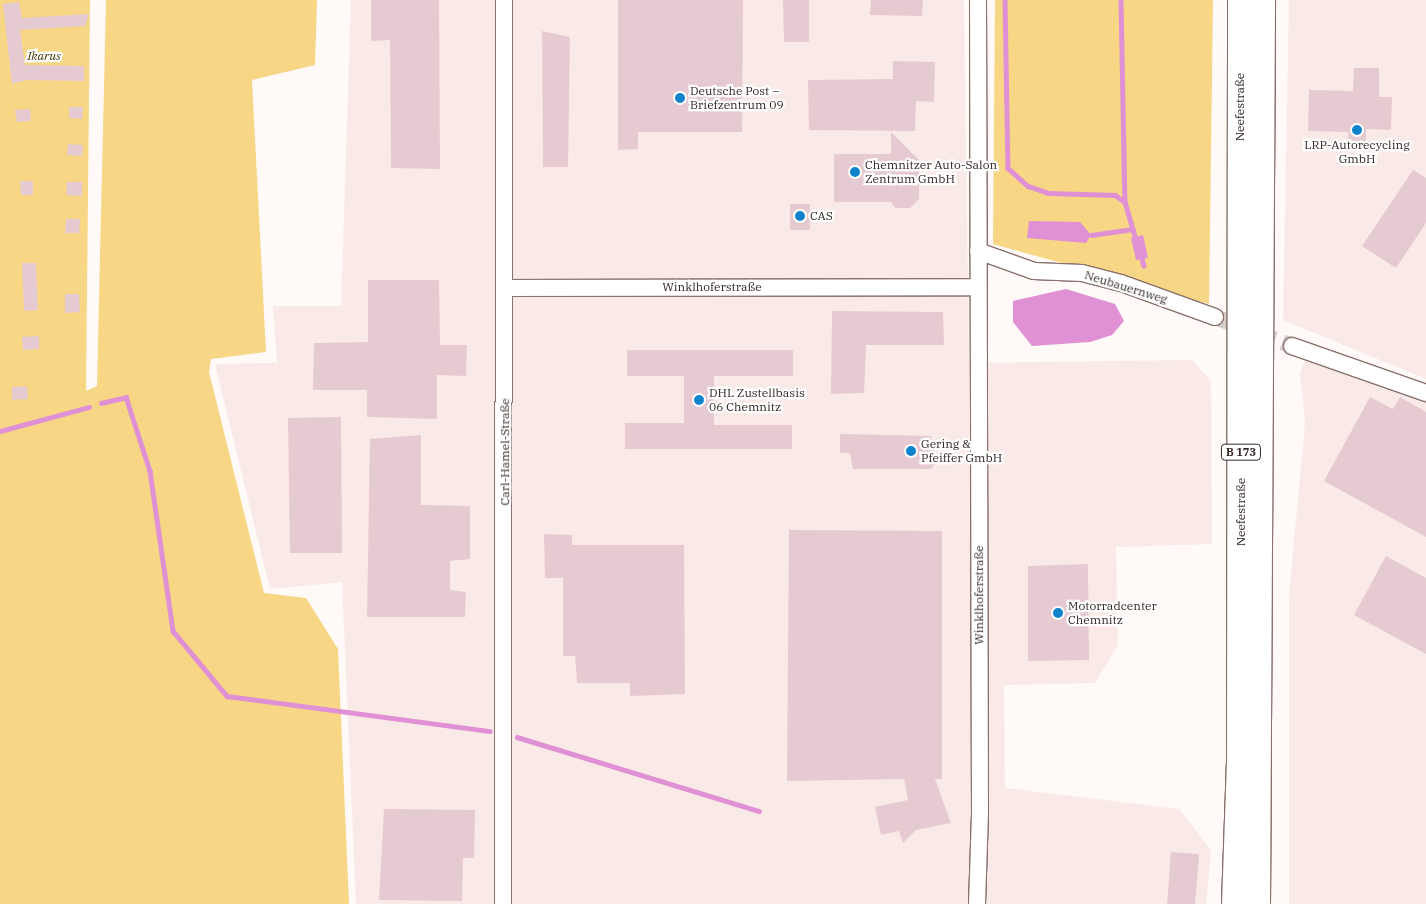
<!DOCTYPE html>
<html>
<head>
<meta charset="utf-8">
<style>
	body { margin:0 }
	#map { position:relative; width:1426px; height:904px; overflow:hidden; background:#fff9f8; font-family:"IBM Plex Serif",serif }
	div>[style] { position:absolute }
	.built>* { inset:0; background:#f9eae7 }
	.green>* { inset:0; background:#f7d785 }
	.water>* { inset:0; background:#e090d4 }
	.stream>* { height:4.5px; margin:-2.25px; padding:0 2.25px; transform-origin:2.25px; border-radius:2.25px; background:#e090d4 }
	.building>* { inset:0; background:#e6cad1 }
	.minor-tunnel>* { height:16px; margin-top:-8px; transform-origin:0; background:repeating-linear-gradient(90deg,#d6cfce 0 16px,transparent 0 24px) }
	.roads { filter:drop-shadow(1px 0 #89706b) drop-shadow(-1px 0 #89706b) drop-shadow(0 1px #89706b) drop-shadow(0 -1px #89706b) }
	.minor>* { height:16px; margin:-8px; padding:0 8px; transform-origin:8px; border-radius:8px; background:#fff }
	.primary>* { height:26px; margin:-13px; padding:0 13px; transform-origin:13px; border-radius:13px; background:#fff }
	.dots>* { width:14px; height:14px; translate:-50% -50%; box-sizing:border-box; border:2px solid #fff; border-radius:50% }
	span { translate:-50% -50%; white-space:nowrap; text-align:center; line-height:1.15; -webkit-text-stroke:4.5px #fff; paint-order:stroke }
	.shield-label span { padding:1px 4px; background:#fff; border:1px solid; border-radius:4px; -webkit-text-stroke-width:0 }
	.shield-label { font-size:11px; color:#332826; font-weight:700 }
	.park-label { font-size:12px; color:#3f3001; font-style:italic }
	.poi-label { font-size:12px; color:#332826 }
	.left { translate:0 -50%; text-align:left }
	.street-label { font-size:12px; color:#332826 }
</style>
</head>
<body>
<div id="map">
	<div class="built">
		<i style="clip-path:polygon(351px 0,964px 0,969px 363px,1192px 360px,1211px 381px,1212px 544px,1116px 547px,1118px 645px,1095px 683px,1004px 685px,1005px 788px,1179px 809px,1211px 850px,1206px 904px,356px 904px,342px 582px,270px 589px,215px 364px,277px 363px,273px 306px,341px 306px)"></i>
		<i style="clip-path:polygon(1289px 0,1426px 0,1426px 379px,1283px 320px)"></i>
		<i style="clip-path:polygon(1307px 356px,1426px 401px,1426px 904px,1289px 904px,1289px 596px,1305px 423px,1300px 373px)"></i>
	</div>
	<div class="green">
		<i style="clip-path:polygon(0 0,90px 0,86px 391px,97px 386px,106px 0,317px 0,315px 65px,252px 80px,266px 352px,211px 359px,209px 372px,264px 593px,306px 598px,338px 649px,349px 904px,0 904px)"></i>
		<i style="clip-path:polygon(995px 0,1213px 0,1209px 304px,993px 244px)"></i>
	</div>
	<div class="water">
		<i style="clip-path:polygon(1029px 221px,1080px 222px,1091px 235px,1086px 243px,1027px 238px)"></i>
		<i style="clip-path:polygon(1143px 235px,1148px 258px,1136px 260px,1131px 238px)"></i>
		<i style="clip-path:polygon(1066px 289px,1115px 304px,1124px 321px,1112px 335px,1090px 342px,1032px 346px,1013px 322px,1013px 301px)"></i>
	</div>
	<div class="stream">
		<i style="left:1005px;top:0;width:168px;rotate:89deg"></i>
		<i style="left:1008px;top:168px;width:27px;rotate:42deg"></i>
		<i style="left:1028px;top:186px;width:21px;rotate:19deg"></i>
		<i style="left:1048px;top:193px;width:67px;rotate:1.7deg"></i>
		<i style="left:1115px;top:195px;width:12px;rotate:35deg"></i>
		<i style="left:1125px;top:202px;width:43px;rotate:73.7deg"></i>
		<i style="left:1121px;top:0;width:202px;rotate:88.9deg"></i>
		<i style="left:1091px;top:235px;width:42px;rotate:-8.1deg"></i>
		<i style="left:1141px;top:255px;width:11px;rotate:75deg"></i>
		<i style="left:101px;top:403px;width:26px;rotate:-13deg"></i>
		<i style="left:126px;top:397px;width:78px;rotate:72deg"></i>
		<i style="left:150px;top:471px;width:162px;rotate:81.8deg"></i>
		<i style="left:173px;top:631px;width:85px;rotate:50.3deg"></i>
		<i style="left:227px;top:696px;width:265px;rotate:7.6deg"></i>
		<i style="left:0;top:431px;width:92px;rotate:-15.1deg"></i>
		<i style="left:517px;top:737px;width:253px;rotate:17deg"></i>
	</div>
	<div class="building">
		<i style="clip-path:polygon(371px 0,439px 0,440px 169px,391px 168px,390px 40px,371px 41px)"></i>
		<i style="clip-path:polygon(618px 0,743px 0,742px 132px,638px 132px,638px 149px,618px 150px)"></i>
		<i style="clip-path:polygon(783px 0,809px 0,809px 42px,784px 42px)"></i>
		<i style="clip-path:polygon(871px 0,923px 0,922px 16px,870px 15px)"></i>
		<i style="clip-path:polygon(19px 2px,22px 18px,89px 14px,85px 26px,20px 30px,25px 65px,84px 66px,84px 81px,26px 80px,12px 84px,3px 4px)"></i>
		<i style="clip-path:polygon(542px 31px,570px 37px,568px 167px,543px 167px)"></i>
		<i style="clip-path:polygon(893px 61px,935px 62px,934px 102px,916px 101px,915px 131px,809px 130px,808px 80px,893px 79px)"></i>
		<i style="clip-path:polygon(1354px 68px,1379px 68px,1379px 97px,1392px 97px,1391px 130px,1366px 129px,1366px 142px,1348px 142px,1348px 132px,1308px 131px,1309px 90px,1353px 91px)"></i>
		<i style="clip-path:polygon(69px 107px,83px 107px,82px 119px,69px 118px)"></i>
		<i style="clip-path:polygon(30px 109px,31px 121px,17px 122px,15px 110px)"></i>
		<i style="clip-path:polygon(891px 132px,919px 160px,919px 199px,910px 208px,895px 208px,891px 202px,834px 202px,834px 154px,891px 154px)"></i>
		<i style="clip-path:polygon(68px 144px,83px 145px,82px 156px,67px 155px)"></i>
		<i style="clip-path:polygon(1413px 170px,1426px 178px,1426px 223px,1396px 268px,1362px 246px)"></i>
		<i style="clip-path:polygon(20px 181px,33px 181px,33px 195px,21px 195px)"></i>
		<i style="clip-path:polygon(67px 182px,82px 182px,82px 196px,66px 195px)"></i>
		<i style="clip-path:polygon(790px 204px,810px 204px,810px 230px,790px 230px)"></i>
		<i style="clip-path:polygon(66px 219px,80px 219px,79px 233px,65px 233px)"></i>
		<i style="clip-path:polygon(22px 263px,36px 263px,38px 310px,24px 311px)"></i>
		<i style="clip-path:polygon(368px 280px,439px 280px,440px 345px,467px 345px,466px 376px,437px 375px,437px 419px,367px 417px,367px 390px,313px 390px,314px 343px,368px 342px)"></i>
		<i style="clip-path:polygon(65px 294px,79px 294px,80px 312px,65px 313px)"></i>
		<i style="clip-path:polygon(832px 311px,943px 312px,944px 345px,866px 345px,864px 393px,831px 394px)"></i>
		<i style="clip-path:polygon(39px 336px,39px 349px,23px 350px,22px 337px)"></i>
		<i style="clip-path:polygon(627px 350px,793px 350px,793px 376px,714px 376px,714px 425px,792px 425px,792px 449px,625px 449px,625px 423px,684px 423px,684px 376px,627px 376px)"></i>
		<i style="clip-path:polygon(27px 386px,28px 399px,12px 400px,12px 387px)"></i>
		<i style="clip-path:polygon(1370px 397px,1393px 409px,1400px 397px,1426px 412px,1426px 537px,1324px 481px)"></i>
		<i style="clip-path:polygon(341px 417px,342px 553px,290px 553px,288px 418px)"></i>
		<i style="clip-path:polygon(840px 434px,931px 436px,937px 461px,931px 469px,853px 469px,850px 453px,840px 453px)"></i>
		<i style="clip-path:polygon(421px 435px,421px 505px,470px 506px,470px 559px,450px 561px,450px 590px,466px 592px,465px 617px,367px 617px,370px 439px)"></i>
		<i style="clip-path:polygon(789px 530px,942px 531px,942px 779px,935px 779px,951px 823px,916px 830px,903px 843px,899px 831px,881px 835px,875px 807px,908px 800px,904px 779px,787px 781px)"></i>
		<i style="clip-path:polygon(544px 534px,572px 535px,572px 545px,684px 545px,685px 694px,630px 696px,630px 683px,577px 683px,575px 656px,563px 656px,563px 578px,545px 578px)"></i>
		<i style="clip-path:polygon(1386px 556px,1426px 578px,1426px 654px,1354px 615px)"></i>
		<i style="clip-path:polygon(1088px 564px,1089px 660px,1028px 661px,1028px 566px)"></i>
		<i style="clip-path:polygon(384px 809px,475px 810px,474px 858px,463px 858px,462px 901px,379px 900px)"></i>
		<i style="clip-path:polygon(1171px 852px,1199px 854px,1195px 904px,1167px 904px)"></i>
	</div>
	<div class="minor-tunnel">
		<i style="left:1215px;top:317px;width:82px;rotate:20.6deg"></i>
	</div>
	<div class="roads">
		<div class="minor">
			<i style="left:978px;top:251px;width:59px;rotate:19.7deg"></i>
			<i style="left:1034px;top:271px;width:48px;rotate:2.4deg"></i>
			<i style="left:1082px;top:273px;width:40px;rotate:14.4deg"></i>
			<i style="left:1121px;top:283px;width:100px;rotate:19.9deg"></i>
			<i style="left:506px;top:288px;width:471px;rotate:-0.1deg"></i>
			<i style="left:1292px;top:346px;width:142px;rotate:19.3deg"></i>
			<i style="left:503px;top:904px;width:904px;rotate:-89.94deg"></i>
			<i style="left:977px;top:904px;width:91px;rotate:-88.1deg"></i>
			<i style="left:980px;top:813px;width:813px;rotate:-90.14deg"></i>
		</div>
		<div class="primary">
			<i style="left:1235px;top:904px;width:141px;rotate:-88deg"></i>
			<i style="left:1240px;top:763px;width:763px;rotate:-89.92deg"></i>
			<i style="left:1257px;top:904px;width:904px;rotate:-89.68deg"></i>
		</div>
	</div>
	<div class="dots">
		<i style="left:680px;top:98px;background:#0f83cc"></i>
		<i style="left:1357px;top:130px;background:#0f83cc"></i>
		<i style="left:855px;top:172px;background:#0f83cc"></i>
		<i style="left:800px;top:216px;background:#0f83cc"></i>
		<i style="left:699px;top:400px;background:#0f83cc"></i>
		<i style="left:911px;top:451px;background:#0f83cc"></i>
		<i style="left:1058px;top:613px;background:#0f83cc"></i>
	</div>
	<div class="shield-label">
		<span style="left:1241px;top:452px">B 173</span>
	</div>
	<div class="park-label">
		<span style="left:44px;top:56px">Ikarus</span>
	</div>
	<div class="poi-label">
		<span class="left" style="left:690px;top:98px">Deutsche Post –<br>Briefzentrum 09</span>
		<span style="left:1357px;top:152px">LRP-Autorecycling<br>GmbH</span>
		<span class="left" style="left:865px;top:172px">Chemnitzer Auto-Salon<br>Zentrum GmbH</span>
		<span class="left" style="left:810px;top:216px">CAS</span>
		<span class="left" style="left:709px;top:400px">DHL Zustellbasis<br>06 Chemnitz</span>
		<span class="left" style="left:921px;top:451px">Gering &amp;<br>Pfeiffer GmbH</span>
		<span class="left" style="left:1068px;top:613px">Motorradcenter<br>Chemnitz</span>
	</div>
	<div class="street-label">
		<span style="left:1240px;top:107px;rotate:-90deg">Neefestraße</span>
		<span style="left:712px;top:287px">Winklhoferstraße</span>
		<span style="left:1126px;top:287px;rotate:17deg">Neubauernweg</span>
		<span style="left:505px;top:452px;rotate:-90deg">Carl-Hamel-Straße</span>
		<span style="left:1241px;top:512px;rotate:-90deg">Neefestraße</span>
		<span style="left:979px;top:595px;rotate:-90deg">Winklhoferstraße</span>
	</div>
</div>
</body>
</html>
